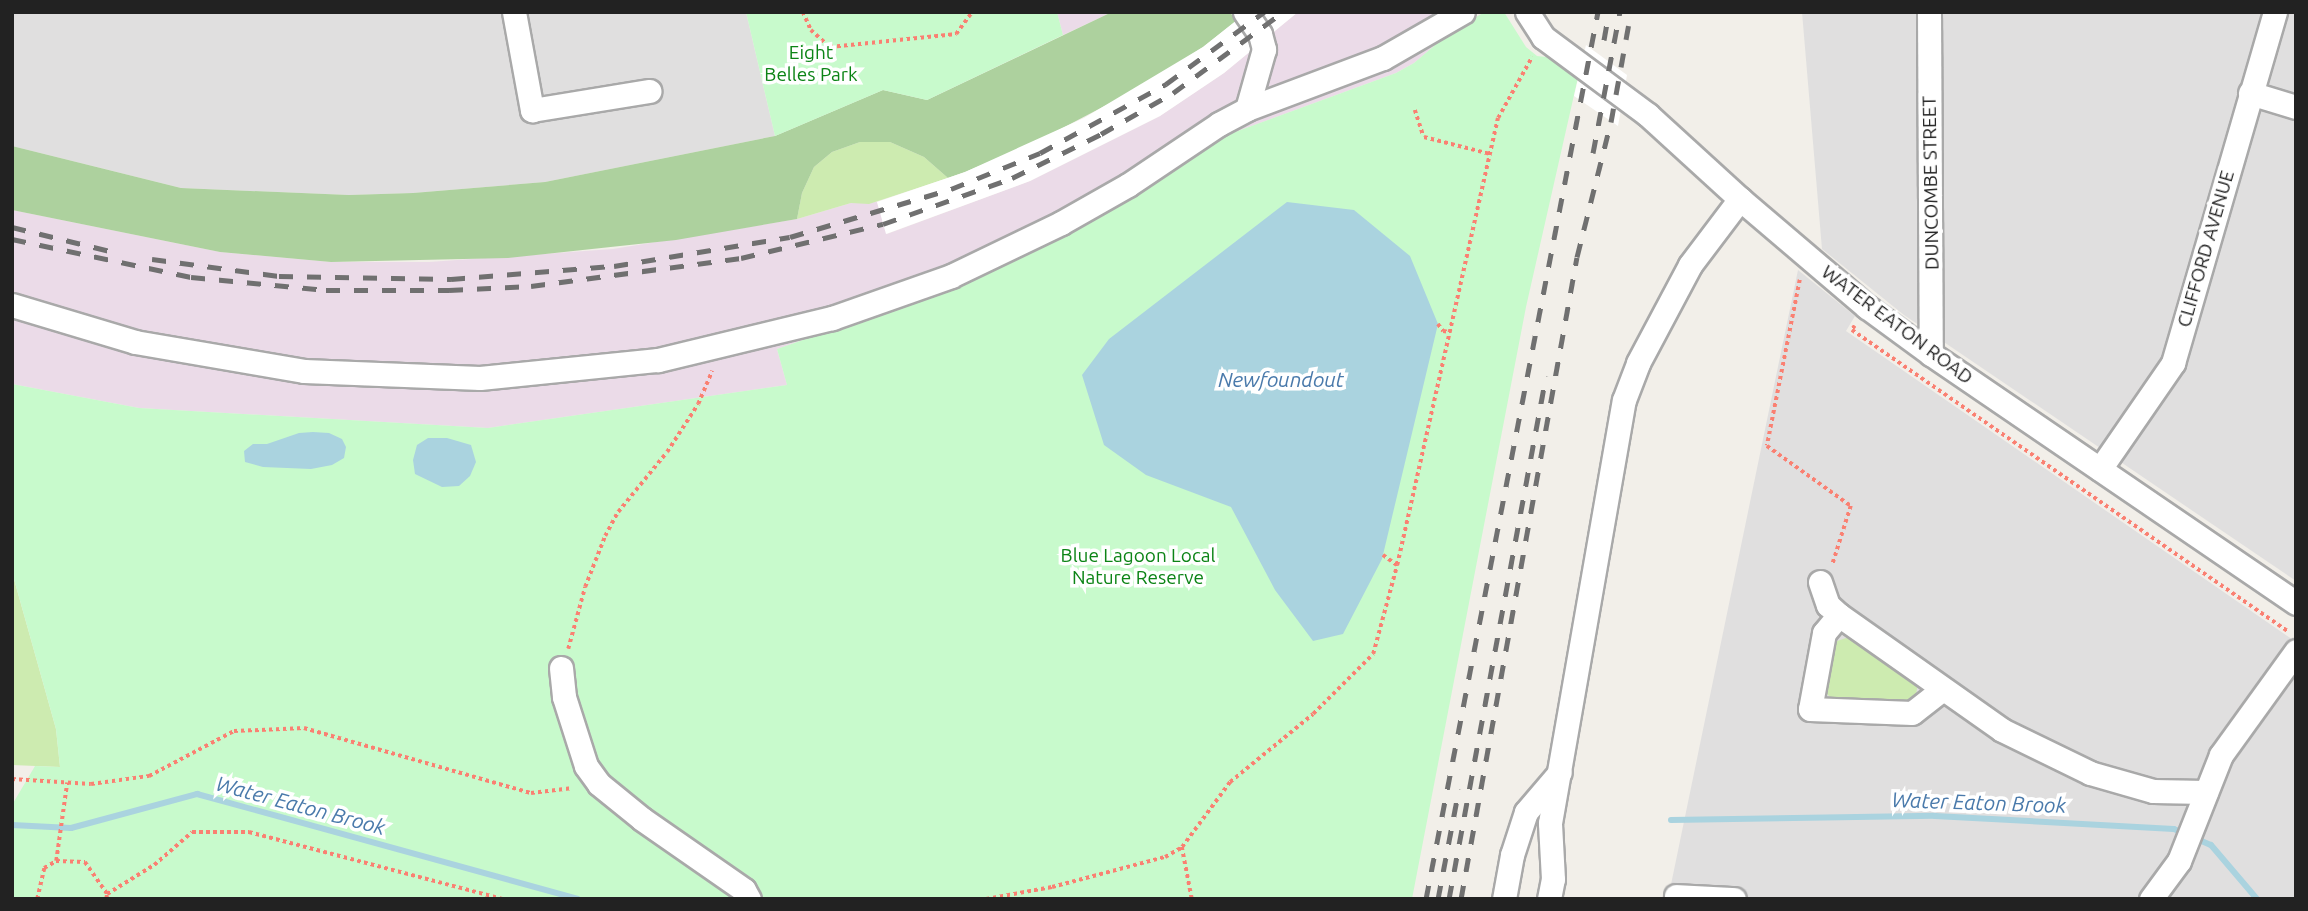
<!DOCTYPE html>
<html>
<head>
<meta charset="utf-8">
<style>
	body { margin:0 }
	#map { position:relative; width:2308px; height:911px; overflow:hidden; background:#f2efe9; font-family:Ubuntu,sans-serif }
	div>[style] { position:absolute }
	.residential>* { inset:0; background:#e0dfdf }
	.industrial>* { inset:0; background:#ebdbe8 }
	.grass>* { inset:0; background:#cdebb0 }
	.forest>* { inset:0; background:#add19e }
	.park>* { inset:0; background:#c8facc }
	.water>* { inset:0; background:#aad3df }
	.pier>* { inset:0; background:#fff }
	.stream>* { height:6px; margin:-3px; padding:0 3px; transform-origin:3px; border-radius:3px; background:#aad3df }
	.path>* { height:3.5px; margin-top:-1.75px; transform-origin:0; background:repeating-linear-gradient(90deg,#fa8072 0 3.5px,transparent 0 7px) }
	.roads { filter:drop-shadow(2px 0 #a9a9a9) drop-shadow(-2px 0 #a9a9a9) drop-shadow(0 2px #a9a9a9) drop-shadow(0 -2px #a9a9a9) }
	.minor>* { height:23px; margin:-11.5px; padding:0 11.5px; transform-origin:11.5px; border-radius:11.5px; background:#fff }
	.rail>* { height:5px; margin-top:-2.5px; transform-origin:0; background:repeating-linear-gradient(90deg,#707070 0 14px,transparent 0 28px) }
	span { translate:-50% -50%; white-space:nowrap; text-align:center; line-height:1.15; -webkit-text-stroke:7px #fff; paint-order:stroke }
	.park-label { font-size:19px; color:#0c8416 }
	.street-label { font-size:19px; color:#222 }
	.water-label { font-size:21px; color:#4a7aab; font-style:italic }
	.frame { position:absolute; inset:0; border:14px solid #222; pointer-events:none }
</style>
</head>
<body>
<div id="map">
	<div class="residential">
		<i style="clip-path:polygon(12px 12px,746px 12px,775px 136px,545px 182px,413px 193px,349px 195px,181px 188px,12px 146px)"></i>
		<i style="clip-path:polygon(1802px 12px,2296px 12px,2296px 581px,1904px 315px,1822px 249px)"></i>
		<i style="clip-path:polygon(1798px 270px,1855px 316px,1846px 331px,2296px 642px,2296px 899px,1668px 899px)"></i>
	</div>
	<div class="industrial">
		<i style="clip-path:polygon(1057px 12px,1112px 12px,1063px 35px)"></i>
		<i style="clip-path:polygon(1298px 12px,1443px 12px,1454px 29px,1414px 63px,1396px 73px,1216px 139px,940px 292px,777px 349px,787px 385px,488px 428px,139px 408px,12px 384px,12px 210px,220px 252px,331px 262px,429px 262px,613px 249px,797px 219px,851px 203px,877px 202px,887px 234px,1030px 181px,1160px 116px,1224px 73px)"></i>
	</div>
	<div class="grass">
		<i style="clip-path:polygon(860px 142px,890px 142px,924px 157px,948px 178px,869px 204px,851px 203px,797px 219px,802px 193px,814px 167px,832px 152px)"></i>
		<i style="clip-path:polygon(12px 572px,56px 729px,60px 767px,12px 765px)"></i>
		<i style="clip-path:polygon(1852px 636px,1918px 681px,1915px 704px,1835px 702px,1822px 689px,1831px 643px)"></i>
	</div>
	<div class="forest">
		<i style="clip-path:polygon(1112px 12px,1230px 12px,1236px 21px,1203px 47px,1139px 88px,1032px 144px,965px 172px,948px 178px,924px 157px,890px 142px,860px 142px,832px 152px,814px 167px,802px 193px,797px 219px,676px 240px,508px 258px,331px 262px,220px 252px,12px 210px,12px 146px,181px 188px,349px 195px,413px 193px,545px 182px,775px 136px,883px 90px,927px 100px)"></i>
	</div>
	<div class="park">
		<i style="clip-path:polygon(746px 12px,1057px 12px,1063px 35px,927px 100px,883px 90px,775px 136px)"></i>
		<i style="clip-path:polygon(1485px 12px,1504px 12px,1526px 47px,1537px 56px,1555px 58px,1579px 73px,1526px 307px,1412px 899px,12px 899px,12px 805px,35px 766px,60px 767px,56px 729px,12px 572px,12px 384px,139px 408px,488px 428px,787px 385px,777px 349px,940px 292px,1216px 139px,1396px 73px,1414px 63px,1454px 29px)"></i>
	</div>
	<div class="water">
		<i style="clip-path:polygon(1287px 202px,1354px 210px,1410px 256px,1438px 324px,1382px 559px,1343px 634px,1313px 641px,1275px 590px,1231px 507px,1146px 475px,1104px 445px,1082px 375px,1109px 339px)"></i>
		<i style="clip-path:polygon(313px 432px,329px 433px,342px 439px,346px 447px,344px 458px,332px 465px,311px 469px,263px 467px,245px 462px,244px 451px,253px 444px,267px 444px,299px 433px)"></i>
		<i style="clip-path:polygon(428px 438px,447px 438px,471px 445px,476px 462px,470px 476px,459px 486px,442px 487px,415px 474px,413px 460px,417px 445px)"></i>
	</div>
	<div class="pier">
		<i style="clip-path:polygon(1247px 12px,1298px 12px,1224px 73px,1160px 116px,1030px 181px,886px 234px,877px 202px,965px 172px,1084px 118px,1203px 47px)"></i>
		<i style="clip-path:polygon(1586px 45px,1627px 75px,1618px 126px,1574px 96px)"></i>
	</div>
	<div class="stream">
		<i style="left:1671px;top:820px;width:264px;rotate:-0.9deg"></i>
		<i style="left:1935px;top:816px;width:239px;rotate:3.1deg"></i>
		<i style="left:2174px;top:829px;width:40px;rotate:23.4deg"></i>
		<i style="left:2211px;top:845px;width:71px;rotate:49.6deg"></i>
		<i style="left:12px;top:825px;width:59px;rotate:2.9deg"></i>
		<i style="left:71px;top:828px;width:131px;rotate:-15.1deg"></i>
		<i style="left:197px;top:794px;width:395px;rotate:15.4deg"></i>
	</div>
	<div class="path">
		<i style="left:803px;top:12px;width:20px;rotate:66deg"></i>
		<i style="left:811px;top:30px;width:25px;rotate:42deg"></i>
		<i style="left:830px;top:47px;width:127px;rotate:-5.9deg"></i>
		<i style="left:956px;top:34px;width:27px;rotate:-54deg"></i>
		<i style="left:1415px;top:110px;width:28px;rotate:72deg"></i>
		<i style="left:1424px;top:137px;width:68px;rotate:14.4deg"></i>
		<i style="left:1800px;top:280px;width:169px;rotate:101.2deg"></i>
		<i style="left:1767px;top:446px;width:103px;rotate:35.5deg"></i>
		<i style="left:1851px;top:506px;width:60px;rotate:107.5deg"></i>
		<i style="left:1438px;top:324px;width:9px;rotate:54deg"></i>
		<i style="left:1443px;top:331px;width:7px;rotate:8deg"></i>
		<i style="left:1855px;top:326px;width:5px;rotate:127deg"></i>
		<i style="left:1852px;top:330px;width:531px;rotate:34.65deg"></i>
		<i style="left:1383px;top:555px;width:17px;rotate:36deg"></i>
		<i style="left:568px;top:649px;width:64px;rotate:-74.7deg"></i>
		<i style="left:585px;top:587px;width:55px;rotate:-68.6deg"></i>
		<i style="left:605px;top:536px;width:27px;rotate:-62deg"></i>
		<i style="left:618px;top:512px;width:77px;rotate:-50.8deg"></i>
		<i style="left:667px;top:452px;width:57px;rotate:-57.1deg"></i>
		<i style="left:698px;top:404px;width:36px;rotate:-67deg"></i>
		<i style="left:12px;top:779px;width:79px;rotate:3.6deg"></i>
		<i style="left:91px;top:784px;width:59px;rotate:-7.9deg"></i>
		<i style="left:149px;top:776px;width:96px;rotate:-27.9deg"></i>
		<i style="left:234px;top:731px;width:70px;rotate:-2.5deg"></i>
		<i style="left:304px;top:728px;width:236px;rotate:16deg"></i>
		<i style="left:531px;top:793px;width:42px;rotate:-6.8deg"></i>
		<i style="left:1182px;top:847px;width:53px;rotate:79.1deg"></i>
		<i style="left:56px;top:861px;width:29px;rotate:2deg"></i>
		<i style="left:85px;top:862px;width:39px;rotate:55deg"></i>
		<i style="left:37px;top:899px;width:32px;rotate:-77deg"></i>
		<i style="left:44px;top:868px;width:14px;rotate:-30deg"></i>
		<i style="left:56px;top:861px;width:79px;rotate:-82deg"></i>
		<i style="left:106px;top:899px;width:5px;rotate:-79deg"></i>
		<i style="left:107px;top:894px;width:55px;rotate:-31.7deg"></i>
		<i style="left:154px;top:865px;width:50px;rotate:-41deg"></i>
		<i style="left:192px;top:832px;width:57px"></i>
		<i style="left:249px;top:832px;width:263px;rotate:14.8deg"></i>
		<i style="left:986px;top:899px;width:67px;rotate:-10.3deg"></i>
		<i style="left:1052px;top:887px;width:117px;rotate:-14.9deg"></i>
		<i style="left:1165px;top:857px;width:20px;rotate:-30deg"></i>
		<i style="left:1182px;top:847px;width:81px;rotate:-53.6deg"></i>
		<i style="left:1230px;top:782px;width:107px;rotate:-39.3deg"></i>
		<i style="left:1313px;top:714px;width:85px;rotate:-45deg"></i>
		<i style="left:1373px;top:654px;width:92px;rotate:-74.9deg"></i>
		<i style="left:1397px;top:565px;width:458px;rotate:-77.3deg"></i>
		<i style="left:1498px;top:118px;width:70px;rotate:-60.9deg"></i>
	</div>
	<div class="roads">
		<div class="minor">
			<i style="left:514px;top:12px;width:100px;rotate:79.6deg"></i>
			<i style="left:532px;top:110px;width:119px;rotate:-9.2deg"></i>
			<i style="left:1245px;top:12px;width:27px;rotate:56deg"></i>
			<i style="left:1260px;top:34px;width:16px;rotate:75deg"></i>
			<i style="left:1264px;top:49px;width:62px;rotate:105.8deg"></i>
			<i style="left:1527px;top:12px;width:30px;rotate:57deg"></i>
			<i style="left:1543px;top:37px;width:131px;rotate:36.6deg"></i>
			<i style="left:1648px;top:115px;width:125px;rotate:42.4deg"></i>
			<i style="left:1740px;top:199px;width:167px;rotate:40.4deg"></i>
			<i style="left:1867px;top:307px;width:79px;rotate:36.3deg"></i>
			<i style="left:1931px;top:354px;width:442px;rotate:34.3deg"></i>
			<i style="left:1929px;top:12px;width:342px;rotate:89.7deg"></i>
			<i style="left:2250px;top:93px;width:48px;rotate:16.9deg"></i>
			<i style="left:12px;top:305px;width:128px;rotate:16.7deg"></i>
			<i style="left:135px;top:342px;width:171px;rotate:9.7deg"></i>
			<i style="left:304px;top:371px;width:176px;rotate:2.3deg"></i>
			<i style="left:480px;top:378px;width:179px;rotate:-5.8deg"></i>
			<i style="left:658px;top:360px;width:179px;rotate:-13.6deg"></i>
			<i style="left:832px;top:318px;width:126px;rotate:-19.4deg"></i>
			<i style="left:951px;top:276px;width:122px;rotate:-25.7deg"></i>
			<i style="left:1061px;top:223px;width:77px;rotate:-29.6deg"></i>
			<i style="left:1128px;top:185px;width:110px;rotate:-33.8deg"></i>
			<i style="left:1219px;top:124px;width:32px;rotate:-28deg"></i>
			<i style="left:1247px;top:109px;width:145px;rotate:-20.6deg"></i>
			<i style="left:1383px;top:58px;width:92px;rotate:-29.9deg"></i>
			<i style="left:2100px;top:469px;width:129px;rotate:-55.4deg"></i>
			<i style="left:2173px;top:363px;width:366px;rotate:-73.8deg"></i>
			<i style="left:1820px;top:582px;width:24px;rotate:71deg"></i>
			<i style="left:1828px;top:605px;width:15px;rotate:42deg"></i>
			<i style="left:1839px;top:615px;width:199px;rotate:35.2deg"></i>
			<i style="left:2002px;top:730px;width:98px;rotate:26deg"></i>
			<i style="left:2090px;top:773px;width:66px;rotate:15.9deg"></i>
			<i style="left:2153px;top:791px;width:53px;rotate:1.1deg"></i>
			<i style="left:1839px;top:615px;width:23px;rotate:130deg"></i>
			<i style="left:1824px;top:633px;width:77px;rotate:100.4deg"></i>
			<i style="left:1810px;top:709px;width:102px;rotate:2.2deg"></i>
			<i style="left:1912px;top:713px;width:39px;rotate:-38deg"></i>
			<i style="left:561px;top:668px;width:29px;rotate:84deg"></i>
			<i style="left:564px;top:697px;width:72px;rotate:72.3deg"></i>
			<i style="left:586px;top:766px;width:22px;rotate:54deg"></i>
			<i style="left:599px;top:784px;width:55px;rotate:39.1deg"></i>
			<i style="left:642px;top:819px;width:124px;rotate:34.8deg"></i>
			<i style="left:744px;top:890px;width:10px;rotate:61deg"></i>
			<i style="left:1676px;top:896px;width:58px;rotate:3deg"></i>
			<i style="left:1504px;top:899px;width:45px;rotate:-79.7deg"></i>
			<i style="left:1512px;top:855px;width:45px;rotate:-72deg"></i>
			<i style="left:1526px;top:812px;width:52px;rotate:-49.6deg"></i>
			<i style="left:1549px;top:899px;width:20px;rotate:-79deg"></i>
			<i style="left:1553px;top:879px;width:56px;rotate:-93.1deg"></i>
			<i style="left:1550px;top:823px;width:429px;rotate:-80.1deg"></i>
			<i style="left:1624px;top:400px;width:40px;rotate:-69deg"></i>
			<i style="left:1638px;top:363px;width:111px;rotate:-62deg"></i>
			<i style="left:1690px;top:265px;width:83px;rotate:-52.9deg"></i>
			<i style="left:2151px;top:899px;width:47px;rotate:-53.6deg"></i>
			<i style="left:2179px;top:861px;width:114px;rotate:-68.4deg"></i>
			<i style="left:2221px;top:755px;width:128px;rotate:-54.2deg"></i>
		</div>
	</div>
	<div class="rail">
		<i style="left:1604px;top:40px;width:28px;rotate:-80deg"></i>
		<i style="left:1593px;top:153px;width:144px;rotate:-79.2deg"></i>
		<i style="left:12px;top:227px;width:105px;rotate:13.8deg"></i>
		<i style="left:12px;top:239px;width:183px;rotate:12deg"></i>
		<i style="left:191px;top:277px;width:136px;rotate:5.5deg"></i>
		<i style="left:326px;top:290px;width:123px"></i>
		<i style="left:449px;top:290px;width:82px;rotate:-2.8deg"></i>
		<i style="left:531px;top:286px;width:212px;rotate:-7.6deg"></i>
		<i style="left:741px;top:258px;width:146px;rotate:-13.5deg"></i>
		<i style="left:883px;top:224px;width:137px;rotate:-19.6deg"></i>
		<i style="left:1012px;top:178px;width:99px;rotate:-26.3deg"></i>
		<i style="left:1101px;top:134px;width:83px;rotate:-29.7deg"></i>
		<i style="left:1173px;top:93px;width:137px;rotate:-36.4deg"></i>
		<i style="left:152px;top:259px;width:128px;rotate:7.6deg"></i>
		<i style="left:279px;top:276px;width:172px;rotate:1deg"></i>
		<i style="left:451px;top:279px;width:164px;rotate:-4.6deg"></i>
		<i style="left:614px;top:266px;width:178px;rotate:-9.4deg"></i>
		<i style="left:790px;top:237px;width:168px;rotate:-16.6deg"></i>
		<i style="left:951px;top:189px;width:96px;rotate:-22deg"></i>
		<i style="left:1040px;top:153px;width:144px;rotate:-28.7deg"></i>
		<i style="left:1166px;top:84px;width:122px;rotate:-36.3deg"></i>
		<i style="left:1426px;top:899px;width:904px;rotate:-79.03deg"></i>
		<i style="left:1438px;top:899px;width:112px;rotate:-79.2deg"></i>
		<i style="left:1449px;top:899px;width:532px;rotate:-79.49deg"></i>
		<i style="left:1461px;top:899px;width:652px;rotate:-79.76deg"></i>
		<i style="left:1577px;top:257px;width:139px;rotate:-75.9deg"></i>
		<i style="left:1611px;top:122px;width:112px;rotate:-79.7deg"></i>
	</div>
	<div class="park-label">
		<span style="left:811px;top:64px">Eight<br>Belles Park</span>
		<span style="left:1138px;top:567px">Blue Lagoon Local<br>Nature Reserve</span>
	</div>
	<div class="street-label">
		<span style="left:1931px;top:183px;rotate:-91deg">DUNCOMBE STREET</span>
		<span style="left:2206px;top:249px;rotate:-74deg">CLIFFORD AVENUE</span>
		<span style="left:1897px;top:325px;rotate:37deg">WATER EATON ROAD</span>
	</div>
	<div class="water-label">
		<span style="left:1281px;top:379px">Newfoundout</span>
		<span style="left:1979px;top:802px;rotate:2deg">Water Eaton Brook</span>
		<span style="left:301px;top:805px;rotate:15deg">Water Eaton Brook</span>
	</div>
	<div class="frame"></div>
</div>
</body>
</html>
